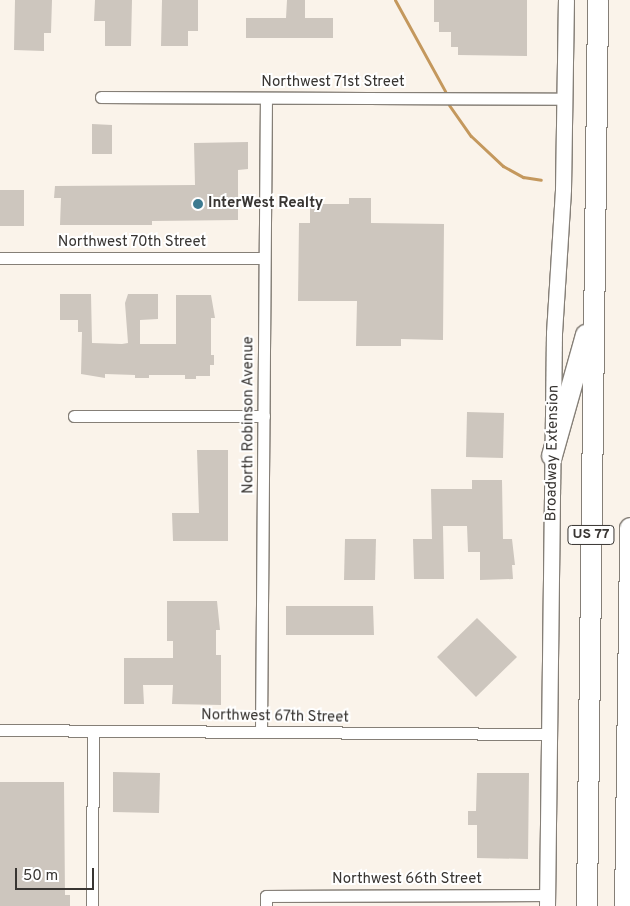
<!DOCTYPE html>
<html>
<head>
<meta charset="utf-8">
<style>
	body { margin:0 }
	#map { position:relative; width:630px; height:906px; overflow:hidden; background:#faf3ea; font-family:Overpass,sans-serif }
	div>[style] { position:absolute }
	.stream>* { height:3px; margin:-1.5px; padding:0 1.5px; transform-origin:1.5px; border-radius:1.5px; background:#c4985d }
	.building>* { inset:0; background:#cdc6be }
	.roads { filter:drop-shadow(1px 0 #857f77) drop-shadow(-1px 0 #857f77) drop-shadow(0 1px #857f77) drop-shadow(0 -1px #857f77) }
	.street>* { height:11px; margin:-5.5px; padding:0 5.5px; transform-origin:5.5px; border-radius:5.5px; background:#fff }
	.secondary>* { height:15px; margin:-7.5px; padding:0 7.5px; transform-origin:7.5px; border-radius:7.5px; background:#fff }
	.highway>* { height:20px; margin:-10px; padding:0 10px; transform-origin:10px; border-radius:10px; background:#fff }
	.dots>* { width:14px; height:14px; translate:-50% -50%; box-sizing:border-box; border:2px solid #fff; border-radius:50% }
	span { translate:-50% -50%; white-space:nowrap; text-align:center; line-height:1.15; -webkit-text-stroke:4px #fff; paint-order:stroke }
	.shield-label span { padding:1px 4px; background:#fff; border:1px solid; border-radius:4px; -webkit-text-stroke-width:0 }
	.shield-label { font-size:14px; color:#383532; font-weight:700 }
	.street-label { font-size:15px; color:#383532 }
	.poi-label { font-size:15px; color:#383532; font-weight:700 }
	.left { translate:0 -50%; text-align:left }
	.scale { position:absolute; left:15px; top:868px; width:79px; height:22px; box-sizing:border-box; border:2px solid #383532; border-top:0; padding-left:6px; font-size:15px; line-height:18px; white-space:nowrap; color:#383532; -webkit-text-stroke:4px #fff; paint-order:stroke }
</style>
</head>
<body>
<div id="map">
	<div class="stream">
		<i style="left:395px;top:0;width:104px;rotate:61.2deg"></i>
		<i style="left:449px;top:105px;width:38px;rotate:55deg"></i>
		<i style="left:471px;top:136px;width:44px;rotate:43.2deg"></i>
		<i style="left:503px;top:166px;width:23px;rotate:29deg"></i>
		<i style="left:523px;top:177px;width:18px;rotate:9deg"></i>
	</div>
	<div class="building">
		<i style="clip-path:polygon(15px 0,52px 0,51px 33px,44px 33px,44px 51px,14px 50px)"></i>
		<i style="clip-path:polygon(95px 0,132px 0,131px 46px,105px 46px,105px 21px,94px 21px)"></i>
		<i style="clip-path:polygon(162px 0,198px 0,198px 31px,188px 31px,188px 46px,161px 46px)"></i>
		<i style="clip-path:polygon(287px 0,305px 0,305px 18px,333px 18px,333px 38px,246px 38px,246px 18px,286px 18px)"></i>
		<i style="clip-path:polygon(434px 0,527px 0,527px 56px,458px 55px,458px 47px,451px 47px,451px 32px,439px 32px,439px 22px,434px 22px)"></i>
		<i style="clip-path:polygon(92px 124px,112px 125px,112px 154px,92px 154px)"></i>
		<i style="clip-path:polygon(248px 142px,248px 169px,238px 170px,238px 220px,152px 221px,152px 225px,60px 225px,61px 198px,54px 198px,55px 186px,195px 185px,194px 143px)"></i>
		<i style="clip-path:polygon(0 190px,24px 190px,24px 226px,0 226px)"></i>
		<i style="clip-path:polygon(349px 198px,371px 198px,371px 223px,444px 224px,443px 340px,401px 339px,401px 346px,356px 346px,357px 301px,298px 301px,299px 223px,310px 223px,310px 204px,349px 204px)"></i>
		<i style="clip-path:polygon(60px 294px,91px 294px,92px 343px,122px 344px,128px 343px,125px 303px,128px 294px,158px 294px,158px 319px,140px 320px,140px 344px,176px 344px,176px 295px,211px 295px,215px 318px,211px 318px,211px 355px,214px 355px,214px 365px,210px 365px,210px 376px,196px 376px,196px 379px,185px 379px,185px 375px,149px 375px,149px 378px,135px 378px,135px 375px,105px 374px,105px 378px,81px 374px,82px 332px,78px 332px,78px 320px,60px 320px)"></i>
		<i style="clip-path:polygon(467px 412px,504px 413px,503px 458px,466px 457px)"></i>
		<i style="clip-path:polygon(197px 450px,228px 450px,228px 541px,173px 541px,172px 513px,199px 513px)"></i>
		<i style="clip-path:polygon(472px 480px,502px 480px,503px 539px,512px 539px,515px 565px,512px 565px,513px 579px,480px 580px,480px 552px,468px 552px,467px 526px,443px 526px,444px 579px,414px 579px,413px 539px,432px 539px,431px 489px,472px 489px)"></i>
		<i style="clip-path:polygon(345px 539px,376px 539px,375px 580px,344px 580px)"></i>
		<i style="clip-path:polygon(167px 601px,217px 601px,220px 630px,216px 630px,216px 655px,221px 655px,221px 705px,172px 704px,173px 685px,143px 685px,144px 704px,124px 704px,124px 658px,173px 658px,173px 641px,167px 641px)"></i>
		<i style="clip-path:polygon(286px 606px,373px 606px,374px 635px,286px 635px)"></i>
		<i style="clip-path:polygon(477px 618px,517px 657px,476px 697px,437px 657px)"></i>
		<i style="clip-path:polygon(113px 772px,160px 773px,159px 813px,113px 812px)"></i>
		<i style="clip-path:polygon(477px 773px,529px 773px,528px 859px,477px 858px,477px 825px,468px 825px,468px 811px,476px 811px)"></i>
		<i style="clip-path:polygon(0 782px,64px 782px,65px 895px,70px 895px,70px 906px,0 906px)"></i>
	</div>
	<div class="roads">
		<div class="street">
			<i style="left:101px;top:97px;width:463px;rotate:0.2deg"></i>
			<i style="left:0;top:258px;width:264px"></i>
			<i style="left:74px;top:416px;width:190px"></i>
			<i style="left:0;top:730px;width:550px;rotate:0.42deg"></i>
			<i style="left:261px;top:732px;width:634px;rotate:-89.55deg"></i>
			<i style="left:92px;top:906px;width:175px;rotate:-89.7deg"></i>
			<i style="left:266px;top:906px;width:10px;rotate:-90deg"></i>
			<i style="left:266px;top:896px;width:282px;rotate:-0.2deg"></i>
		</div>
		<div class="secondary">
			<i style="left:547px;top:906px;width:573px;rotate:-89.3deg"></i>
			<i style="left:554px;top:333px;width:144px;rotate:-86.4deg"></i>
			<i style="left:563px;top:189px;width:189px;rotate:-89.1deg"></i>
		</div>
		<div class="highway">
			<i style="left:552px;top:456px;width:126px;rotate:-74.3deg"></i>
			<i style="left:587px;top:906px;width:906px;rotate:-89.3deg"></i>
			<i style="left:625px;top:906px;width:378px;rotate:-89.2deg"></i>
		</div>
	</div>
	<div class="dots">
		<i style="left:198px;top:204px;background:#3c7a90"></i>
	</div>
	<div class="shield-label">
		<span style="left:591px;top:535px">US 77</span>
	</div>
	<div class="street-label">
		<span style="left:333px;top:83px">Northwest 71st Street</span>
		<span style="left:132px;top:243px">Northwest 70th Street</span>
		<span style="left:249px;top:415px;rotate:-90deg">North Robinson Avenue</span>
		<span style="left:553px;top:453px;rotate:-89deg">Broadway Extension</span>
		<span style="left:275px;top:717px;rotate:1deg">Northwest 67th Street</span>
		<span style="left:407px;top:880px">Northwest 66th Street</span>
	</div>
	<div class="poi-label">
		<span class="left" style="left:208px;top:204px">InterWest Realty</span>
	</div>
	<div class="scale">50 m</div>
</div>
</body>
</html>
